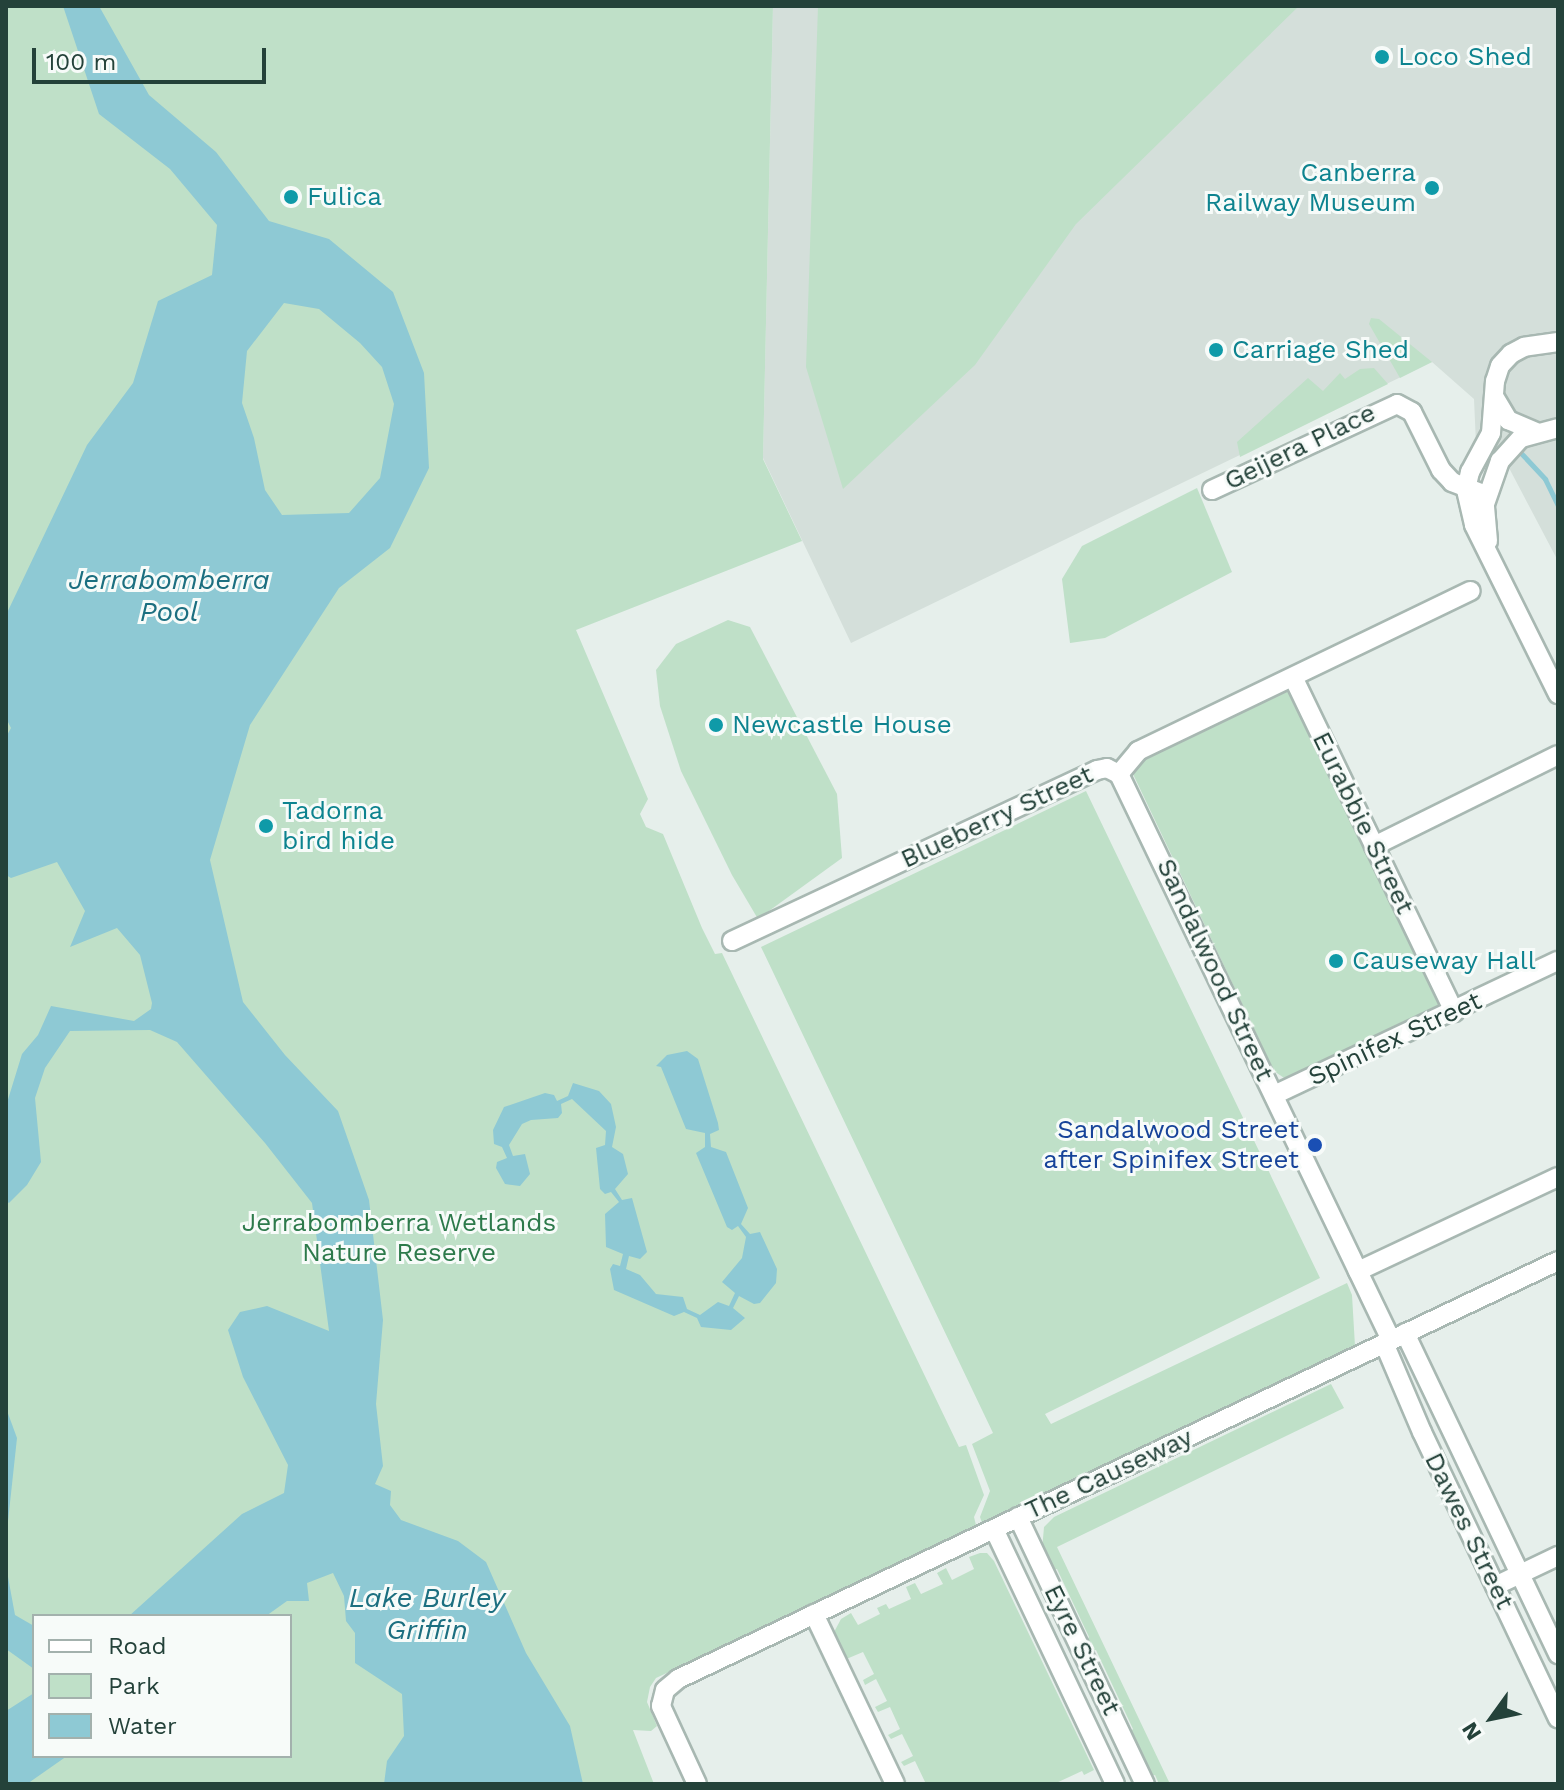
<!DOCTYPE html>
<html>
<head>
<meta charset="utf-8">
<style>
	body { margin:0 }
	#map { position:relative; width:1564px; height:1790px; overflow:hidden; background:#e6efeb; font-family:"Work Sans",sans-serif }
	div>[style] { position:absolute }
	.built>* { inset:0; background:#d4dfda }
	.green>* { inset:0; background:#bfe0c8 }
	.water>* { inset:0; background:#8ec9d4 }
	.stream>* { height:5px; margin:-2.5px; padding:0 2.5px; transform-origin:2.5px; border-radius:2.5px; background:#8ec9d4 }
	.roads { filter:drop-shadow(2px 0 #a8b8b2) drop-shadow(-2px 0 #a8b8b2) drop-shadow(0 2px #a8b8b2) drop-shadow(0 -2px #a8b8b2) }
	.minor>* { height:18px; margin:-9px; padding:0 9px; transform-origin:9px; border-radius:9px; background:#fff }
	.dots>* { width:22px; height:22px; translate:-50% -50%; box-sizing:border-box; border:4px solid #f7fbf9; border-radius:50% }
	span { translate:-50% -50%; white-space:nowrap; text-align:center; line-height:1.15; -webkit-text-stroke:6px #f7fbf9; paint-order:stroke }
	.culture-label { font-size:26px; color:#0d838f }
	.left { translate:0 -50%; text-align:left }
	.right { translate:-100% -50%; text-align:right }
	.street-label { font-size:26px; color:#24423a }
	.transit-label { font-size:26px; color:#164399 }
	.park-label { font-size:26px; color:#2d7a4b }
	.water-label { font-size:28px; color:#1c6f80; font-style:italic }
	.frame { position:absolute; inset:0; border:8px solid #24423a; pointer-events:none }
	.legend { position:absolute; left:32px; top:1614px; width:260px; height:144px; box-sizing:border-box; background:#f7fbf9; border:2px solid #a3b1ad; margin:0; padding:10px 14px; list-style:none; font-size:24px; color:#24423a }
	.legend li { display:flex; align-items:center; gap:16px; height:40px }
	.legend b { width:40px; border:2px solid #a3b1ad }
	.north { position:absolute; left:1452px; top:1678px; width:80px; height:80px; -webkit-text-stroke:6px #f7fbf9; paint-order:stroke; rotate:237deg; font-size:22px; font-weight:700; line-height:32px; text-align:center; color:#24423a }
	.north::after { content:''; display:block; margin:auto; width:28px; height:36px; background:#24423a; clip-path:polygon(50% 0,100% 100%,50% 72%,0 100%) }
	.scale { position:absolute; left:32px; top:48px; width:234px; height:36px; box-sizing:border-box; border:4px solid #24423a; border-top:0; padding-left:10px; font-size:24px; line-height:28px; white-space:nowrap; color:#24423a; -webkit-text-stroke:6px #f7fbf9; paint-order:stroke }
</style>
</head>
<body>
<div id="map">
	<div class="built">
		<i style="clip-path:polygon(773px 6px,1558px 6px,1558px 561px,1508px 466px,1476px 444px,1474px 399px,1432px 362px,851px 643px,763px 458px)"></i>
	</div>
	<div class="green">
		<i style="clip-path:polygon(evenodd,6px 6px,773px 6px,763px 459px,802px 541px,576px 630px,648px 799px,640px 814px,646px 827px,663px 834px,702px 928px,715px 954px,722px 953px,959px 1447px,966px 1445px,984px 1495px,974px 1517px,977px 1529px,656px 1678px,650px 1687px,647px 1702px,657px 1726px,651px 1731px,633px 1730px,654px 1784px,6px 1784px,6px 6px,34px 1616px,290px 1616px,290px 1756px,34px 1756px,34px 1616px)"></i>
		<i style="clip-path:polygon(818px 6px,1299px 6px,1076px 224px,975px 365px,843px 489px,806px 367px)"></i>
		<i style="clip-path:polygon(1371px 318px,1379px 319px,1432px 362px,1400px 378px,1369px 324px)"></i>
		<i style="clip-path:polygon(1374px 368px,1388px 384px,1240px 457px,1237px 442px,1308px 378px,1323px 391px,1340px 373px,1345px 379px,1360px 369px)"></i>
		<i style="clip-path:polygon(1197px 488px,1232px 572px,1105px 638px,1070px 643px,1062px 579px,1082px 546px)"></i>
		<i style="clip-path:polygon(728px 620px,750px 627px,837px 794px,842px 858px,758px 919px,732px 875px,681px 771px,660px 706px,656px 670px,676px 644px)"></i>
		<i style="clip-path:polygon(1286px 690px,1292px 691px,1440px 1003px,1437px 1009px,1287px 1080px,1274px 1071px,1133px 774px,1138px 760px)"></i>
		<i style="clip-path:polygon(1086px 791px,1320px 1278px,1045px 1414px,1051px 1424px,1347px 1283px,1352px 1295px,1355px 1346px,983px 1526px,980px 1517px,990px 1491px,972px 1444px,993px 1433px,761px 947px)"></i>
		<i style="clip-path:polygon(1331px 1384px,1344px 1408px,1057px 1547px,1170px 1784px,1159px 1784px,1155px 1775px,1150px 1776px,1129px 1733px,1133px 1729px,1096px 1650px,1090px 1651px,1085px 1642px,1089px 1637px,1057px 1569px,1051px 1570px,1042px 1550px,1044px 1527px,1054px 1517px)"></i>
		<i style="clip-path:polygon(980px 1553px,987px 1553px,994px 1561px,1094px 1770px,1084px 1775px,1082px 1771px,1054px 1784px,926px 1784px,915px 1761px,904px 1766px,901px 1762px,913px 1756px,902px 1734px,891px 1739px,888px 1735px,900px 1729px,890px 1707px,878px 1712px,875px 1707px,887px 1701px,876px 1679px,865px 1685px,863px 1680px,874px 1674px,863px 1652px,844px 1660px,833px 1634px,841px 1619px,851px 1613px,858px 1625px,880px 1614px,877px 1608px,886px 1604px,889px 1609px,911px 1599px,906px 1587px,915px 1583px,921px 1594px,943px 1584px,937px 1573px,946px 1568px,952px 1580px,974px 1569px,969px 1557px)"></i>
	</div>
	<div class="water">
		<i style="clip-path:polygon(evenodd,63px 6px,99px 6px,149px 95px,216px 152px,269px 221px,329px 239px,393px 292px,424px 373px,429px 468px,390px 548px,339px 588px,250px 725px,210px 860px,243px 1002px,285px 1055px,338px 1111px,369px 1200px,383px 1320px,376px 1404px,383px 1466px,375px 1484px,391px 1491px,390px 1505px,401px 1520px,458px 1541px,486px 1562px,526px 1653px,570px 1726px,583px 1784px,384px 1784px,387px 1761px,404px 1736px,402px 1694px,355px 1663px,355px 1633px,346px 1621px,344px 1596px,333px 1573px,307px 1583px,309px 1601px,287px 1601px,266px 1616px,129px 1616px,242px 1514px,284px 1493px,288px 1465px,243px 1377px,228px 1330px,240px 1312px,267px 1306px,329px 1331px,312px 1203px,265px 1143px,177px 1042px,150px 1030px,70px 1031px,45px 1068px,35px 1098px,41px 1162px,27px 1185px,9px 1203px,6px 1201px,6px 1106px,22px 1054px,38px 1035px,51px 1006px,134px 1021px,151px 1009px,152px 1003px,140px 955px,117px 928px,70px 947px,85px 911px,57px 862px,11px 878px,6px 875px,6px 737px,11px 728px,6px 718px,6px 615px,87px 445px,133px 383px,158px 301px,212px 275px,217px 225px,170px 169px,99px 114px,63px 6px,284px 303px,319px 309px,360px 343px,382px 367px,394px 404px,380px 478px,349px 513px,282px 515px,265px 490px,254px 438px,242px 403px,247px 351px,284px 303px)"></i>
		<i style="clip-path:polygon(687px 1051px,698px 1059px,718px 1123px,719px 1130px,710px 1134px,711px 1147px,726px 1152px,748px 1208px,741px 1224px,750px 1234px,760px 1232px,777px 1269px,776px 1283px,760px 1303px,754px 1304px,739px 1296px,733px 1308px,745px 1318px,731px 1330px,701px 1327px,697px 1318px,684px 1312px,674px 1316px,614px 1290px,610px 1269px,613px 1264px,620px 1266px,623px 1254px,606px 1247px,605px 1214px,619px 1202px,611px 1192px,605px 1194px,600px 1189px,596px 1148px,605px 1145px,606px 1131px,572px 1099px,561px 1104px,562px 1113px,558px 1118px,531px 1120px,522px 1124px,509px 1145px,513px 1156px,525px 1154px,530px 1174px,520px 1186px,505px 1184px,496px 1168px,497px 1162px,507px 1158px,502px 1147px,494px 1144px,493px 1130px,504px 1107px,545px 1093px,554px 1095px,557px 1101px,568px 1096px,573px 1083px,599px 1091px,611px 1104px,616px 1127px,612px 1147px,623px 1154px,628px 1174px,615px 1189px,622px 1200px,632px 1198px,647px 1252px,640px 1259px,629px 1256px,626px 1269px,640px 1275px,656px 1294px,683px 1297px,687px 1309px,700px 1315px,718px 1302px,729px 1306px,735px 1293px,722px 1282px,742px 1258px,746px 1237px,738px 1226px,732px 1230px,727px 1227px,696px 1153px,705px 1147px,705px 1133px,686px 1129px,661px 1067px,656px 1066px,667px 1055px)"></i>
		<i style="clip-path:polygon(6px 1408px,17px 1438px,6px 1540px)"></i>
		<i style="clip-path:polygon(6px 1566px,15px 1615px,34px 1626px,34px 1669px,6px 1649px)"></i>
		<i style="clip-path:polygon(34px 1693px,34px 1756px,67px 1756px,27px 1784px,6px 1784px,6px 1711px)"></i>
	</div>
	<div class="stream">
		<i style="left:1520px;top:452px;width:37px;rotate:47deg"></i>
		<i style="left:1545px;top:479px;width:30px;rotate:64deg"></i>
	</div>
	<div class="roads">
		<div class="minor">
			<i style="left:1558px;top:342px;width:34px;rotate:172deg"></i>
			<i style="left:1524px;top:347px;width:15px;rotate:152deg"></i>
			<i style="left:1511px;top:354px;width:16px;rotate:133deg"></i>
			<i style="left:1500px;top:366px;width:16px;rotate:108deg"></i>
			<i style="left:1495px;top:381px;width:52px;rotate:94.4deg"></i>
			<i style="left:1491px;top:433px;width:44px;rotate:118.3deg"></i>
			<i style="left:1470px;top:472px;width:18px;rotate:103deg"></i>
			<i style="left:1466px;top:490px;width:36px;rotate:77deg"></i>
			<i style="left:1474px;top:525px;width:189px;rotate:63.6deg"></i>
			<i style="left:1495px;top:398px;width:26px;rotate:59deg"></i>
			<i style="left:1508px;top:420px;width:30px;rotate:23deg"></i>
			<i style="left:1212px;top:490px;width:204px;rotate:-24.9deg"></i>
			<i style="left:1397px;top:404px;width:17px;rotate:28deg"></i>
			<i style="left:1412px;top:412px;width:65px;rotate:63.4deg"></i>
			<i style="left:1441px;top:470px;width:16px;rotate:47deg"></i>
			<i style="left:1452px;top:482px;width:36px;rotate:21deg"></i>
			<i style="left:1488px;top:541px;width:37px;rotate:-95deg"></i>
			<i style="left:1485px;top:504px;width:46px;rotate:-70.8deg"></i>
			<i style="left:1500px;top:461px;width:31px;rotate:-48deg"></i>
			<i style="left:1521px;top:438px;width:38px;rotate:-15deg"></i>
			<i style="left:1293px;top:677px;width:372px;rotate:64.3deg"></i>
			<i style="left:1119px;top:774px;width:628px;rotate:64.33deg"></i>
			<i style="left:1119px;top:774px;width:30px;rotate:-50deg"></i>
			<i style="left:1138px;top:751px;width:369px;rotate:-25.7deg"></i>
			<i style="left:1374px;top:846px;width:205px;rotate:-26.3deg"></i>
			<i style="left:732px;top:941px;width:403px;rotate:-25.1deg"></i>
			<i style="left:1097px;top:770px;width:10px;rotate:-11deg"></i>
			<i style="left:1107px;top:768px;width:13px;rotate:27deg"></i>
			<i style="left:1274px;top:1095px;width:314px;rotate:-25.3deg"></i>
			<i style="left:1358px;top:1271px;width:221px;rotate:-25.2deg"></i>
			<i style="left:1405px;top:1333px;width:356px;rotate:64.5deg"></i>
			<i style="left:1384px;top:1343px;width:97px;rotate:66.9deg"></i>
			<i style="left:1422px;top:1432px;width:317px;rotate:64.6deg"></i>
			<i style="left:1018px;top:1517px;width:296px;rotate:64.6deg"></i>
			<i style="left:994px;top:1529px;width:282px;rotate:64.6deg"></i>
			<i style="left:1495px;top:1586px;width:70px;rotate:-25.5deg"></i>
			<i style="left:814px;top:1614px;width:188px;rotate:64.5deg"></i>
			<i style="left:697px;top:1784px;width:86px;rotate:-114.8deg"></i>
			<i style="left:661px;top:1706px;width:16px;rotate:-76deg"></i>
			<i style="left:665px;top:1690px;width:17px;rotate:-40deg"></i>
			<i style="left:678px;top:1679px;width:974px;rotate:-25.41deg"></i>
		</div>
	</div>
	<div class="dots">
		<i style="left:1382px;top:57px;background:#0f9aa8"></i>
		<i style="left:1432px;top:188px;background:#0f9aa8"></i>
		<i style="left:291px;top:197px;background:#0f9aa8"></i>
		<i style="left:1216px;top:350px;background:#0f9aa8"></i>
		<i style="left:716px;top:725px;background:#0f9aa8"></i>
		<i style="left:266px;top:826px;background:#0f9aa8"></i>
		<i style="left:1336px;top:961px;background:#0f9aa8"></i>
		<i style="left:1315px;top:1145px;background:#1a4fb4"></i>
	</div>
	<div class="culture-label">
		<span class="left" style="left:1398px;top:57px">Loco Shed</span>
		<span class="right" style="left:1416px;top:188px">Canberra<br>Railway Museum</span>
		<span class="left" style="left:307px;top:197px">Fulica</span>
		<span class="left" style="left:1232px;top:350px">Carriage Shed</span>
		<span class="left" style="left:732px;top:725px">Newcastle House</span>
		<span class="left" style="left:282px;top:826px">Tadorna<br>bird hide</span>
		<span class="left" style="left:1352px;top:961px">Causeway Hall</span>
	</div>
	<div class="street-label">
		<span style="left:1300px;top:447px;rotate:-26deg">Geijera Place</span>
		<span style="left:997px;top:817px;rotate:-25deg">Blueberry Street</span>
		<span style="left:1363px;top:823px;rotate:64deg">Eurabbie Street</span>
		<span style="left:1215px;top:970px;rotate:65deg">Sandalwood Street</span>
		<span style="left:1395px;top:1039px;rotate:-25deg">Spinifex Street</span>
		<span style="left:1109px;top:1474px;rotate:-25deg">The Causeway</span>
		<span style="left:1469px;top:1531px;rotate:64deg">Dawes Street</span>
		<span style="left:1082px;top:1650px;rotate:64deg">Eyre Street</span>
	</div>
	<div class="transit-label">
		<span class="right" style="left:1299px;top:1145px">Sandalwood Street<br>after Spinifex Street</span>
	</div>
	<div class="park-label">
		<span style="left:399px;top:1238px">Jerrabomberra Wetlands<br>Nature Reserve</span>
	</div>
	<div class="water-label">
		<span style="left:169px;top:596px">Jerrabomberra<br>Pool</span>
		<span style="left:427px;top:1614px">Lake Burley<br>Griffin</span>
	</div>
	<div class="frame"></div>
	<ul class="legend">
	<li><b style="height:10px;background:#fff"></b>Road</li>
	<li><b style="height:22px;background:#bfe0c8"></b>Park</li>
	<li><b style="height:22px;background:#8ec9d4"></b>Water</li>
	</ul>
	<div class="north">N</div>
	<div class="scale">100 m</div>
</div>
</body>
</html>
